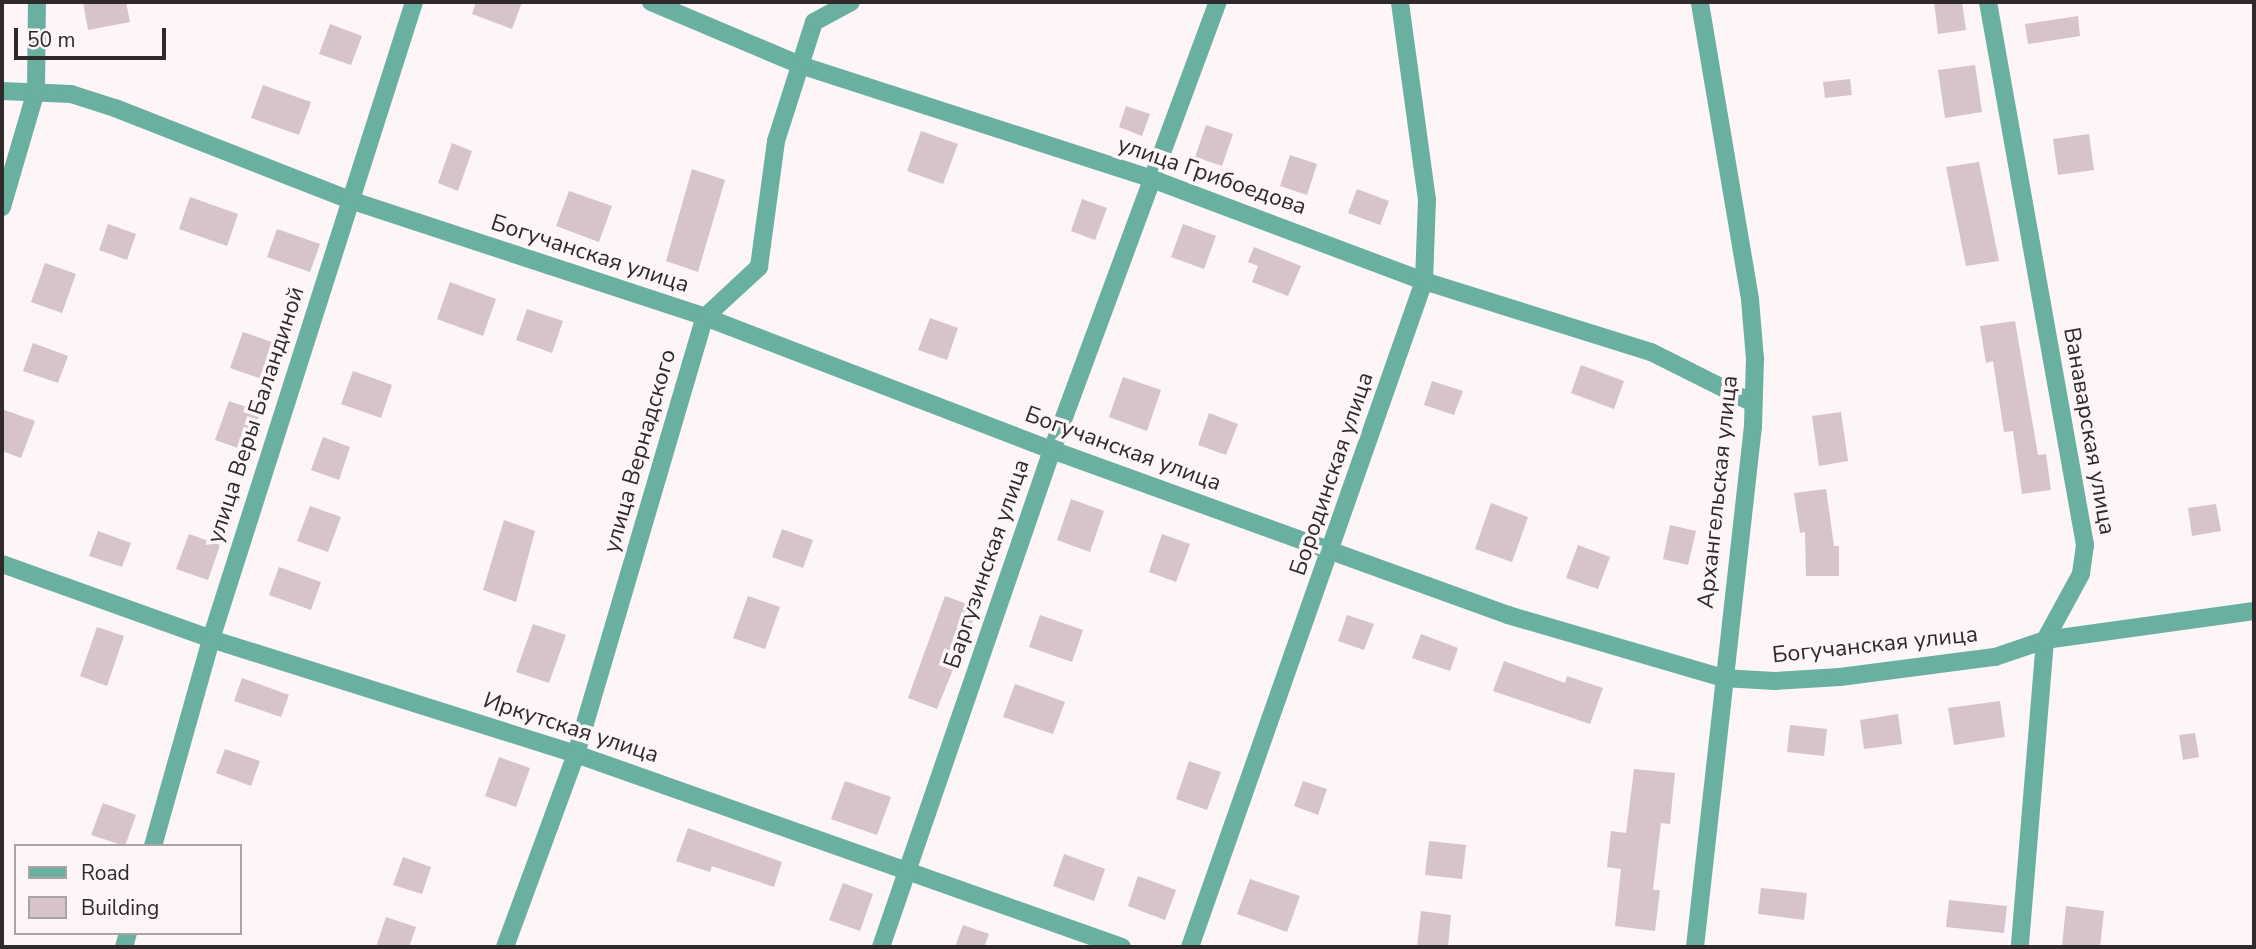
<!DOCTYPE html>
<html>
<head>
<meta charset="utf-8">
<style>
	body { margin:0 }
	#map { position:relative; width:2256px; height:949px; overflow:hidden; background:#fdf5f8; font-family:"Nunito Sans",sans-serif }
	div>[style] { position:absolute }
	.building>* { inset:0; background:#d6c3cc }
	.street>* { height:18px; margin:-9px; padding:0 9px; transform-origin:9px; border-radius:9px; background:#6ab0a0 }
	span { translate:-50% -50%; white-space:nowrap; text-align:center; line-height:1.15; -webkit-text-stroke:7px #fdf5f8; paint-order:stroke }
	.street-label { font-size:23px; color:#30292c }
	.frame { position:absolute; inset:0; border:4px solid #30292c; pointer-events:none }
	.legend { position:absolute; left:14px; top:844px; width:228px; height:91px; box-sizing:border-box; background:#fdf5f8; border:2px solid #aba3a6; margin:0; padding:9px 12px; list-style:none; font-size:21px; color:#30292c }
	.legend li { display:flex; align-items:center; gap:14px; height:35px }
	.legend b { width:35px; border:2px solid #aba3a6 }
	.scale { position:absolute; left:14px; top:28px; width:152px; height:32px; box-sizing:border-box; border:4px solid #30292c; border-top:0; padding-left:9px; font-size:21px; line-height:24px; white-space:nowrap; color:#30292c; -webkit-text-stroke:5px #fdf5f8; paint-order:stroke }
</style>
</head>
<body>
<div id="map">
	<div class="building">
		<i style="clip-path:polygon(83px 2px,126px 2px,130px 22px,88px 30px)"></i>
		<i style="clip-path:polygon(476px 2px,522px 2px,512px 29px,472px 14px)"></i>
		<i style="clip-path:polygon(1934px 2px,1962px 2px,1966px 30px,1938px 34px)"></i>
		<i style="clip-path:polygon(2078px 16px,2080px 36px,2028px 44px,2025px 24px)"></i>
		<i style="clip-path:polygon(330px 24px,362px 36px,351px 65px,319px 54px)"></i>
		<i style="clip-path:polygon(1975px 65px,1982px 112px,1945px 118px,1938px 70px)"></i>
		<i style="clip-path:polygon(1850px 79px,1852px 95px,1825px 98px,1823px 82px)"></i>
		<i style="clip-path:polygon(263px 85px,311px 102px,299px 135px,251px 118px)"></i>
		<i style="clip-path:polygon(1126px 106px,1150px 114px,1142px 136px,1119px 127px)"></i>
		<i style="clip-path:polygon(1206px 125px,1233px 134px,1222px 166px,1195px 157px)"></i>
		<i style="clip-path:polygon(921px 131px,958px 144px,943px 184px,907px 171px)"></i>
		<i style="clip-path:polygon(2089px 134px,2094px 170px,2058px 175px,2053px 139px)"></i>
		<i style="clip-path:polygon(452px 143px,472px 151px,458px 191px,438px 183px)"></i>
		<i style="clip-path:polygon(1290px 155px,1317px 164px,1307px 195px,1280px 186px)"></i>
		<i style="clip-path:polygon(1979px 162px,1999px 261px,1966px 266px,1946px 167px)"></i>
		<i style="clip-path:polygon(692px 169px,725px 180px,698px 272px,666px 261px)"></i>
		<i style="clip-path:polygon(1357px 189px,1389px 201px,1380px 225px,1348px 213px)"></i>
		<i style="clip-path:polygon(569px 191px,612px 206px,599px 242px,556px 226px)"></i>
		<i style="clip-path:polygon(190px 197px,238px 214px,227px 246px,179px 229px)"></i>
		<i style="clip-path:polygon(1082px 199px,1107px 208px,1095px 240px,1071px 231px)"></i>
		<i style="clip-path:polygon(108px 224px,136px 234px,127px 260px,99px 250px)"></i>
		<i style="clip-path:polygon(1183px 224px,1216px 236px,1204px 269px,1171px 257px)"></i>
		<i style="clip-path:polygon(277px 229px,320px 244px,310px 272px,267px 257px)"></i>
		<i style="clip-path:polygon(1254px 247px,1301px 266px,1288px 296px,1252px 282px,1258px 266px,1248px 262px)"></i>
		<i style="clip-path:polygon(45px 263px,76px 274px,62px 313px,31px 302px)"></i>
		<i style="clip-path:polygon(450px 282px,496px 299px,483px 336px,437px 319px)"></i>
		<i style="clip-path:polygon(527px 309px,563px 321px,552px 353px,516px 340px)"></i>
		<i style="clip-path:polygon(930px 318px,958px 328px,947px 360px,918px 350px)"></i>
		<i style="clip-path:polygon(2015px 321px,2038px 455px,2046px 454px,2051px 490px,2022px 494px,2013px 431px,2004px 432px,1993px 361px,1986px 363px,1980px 326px)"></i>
		<i style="clip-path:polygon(243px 332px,280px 345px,268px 381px,230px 368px)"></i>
		<i style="clip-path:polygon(33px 343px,68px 356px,58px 383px,23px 371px)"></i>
		<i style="clip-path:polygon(1581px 365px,1624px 381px,1614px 409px,1571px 393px)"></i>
		<i style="clip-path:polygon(353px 371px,392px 385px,381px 418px,341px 404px)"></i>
		<i style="clip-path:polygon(1123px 377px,1161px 390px,1147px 431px,1109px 417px)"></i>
		<i style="clip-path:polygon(1432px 381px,1463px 391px,1454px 415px,1424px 405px)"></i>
		<i style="clip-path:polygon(229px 401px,261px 412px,246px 451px,215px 440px)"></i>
		<i style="clip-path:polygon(2px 409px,35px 421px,21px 458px,2px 451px)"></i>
		<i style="clip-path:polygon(1841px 412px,1848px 461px,1819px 466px,1812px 416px)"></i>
		<i style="clip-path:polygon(1209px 413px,1238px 424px,1226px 455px,1198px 445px)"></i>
		<i style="clip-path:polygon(323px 437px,350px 447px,339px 480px,311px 470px)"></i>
		<i style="clip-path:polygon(1826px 489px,1834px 546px,1839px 546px,1839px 576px,1806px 576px,1805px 532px,1800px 533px,1794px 493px)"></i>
		<i style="clip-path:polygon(1071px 499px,1104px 511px,1090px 552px,1057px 540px)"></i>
		<i style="clip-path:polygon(1491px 503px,1528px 517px,1512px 562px,1475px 549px)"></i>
		<i style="clip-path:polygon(2216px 504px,2221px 531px,2192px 536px,2188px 508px)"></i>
		<i style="clip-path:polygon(310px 506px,341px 517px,328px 552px,297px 541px)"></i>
		<i style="clip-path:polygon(504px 520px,535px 531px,516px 602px,483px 590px)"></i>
		<i style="clip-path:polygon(1670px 525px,1696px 531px,1688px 565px,1663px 559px)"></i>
		<i style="clip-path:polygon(782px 529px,813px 540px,803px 568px,772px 557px)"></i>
		<i style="clip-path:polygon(98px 531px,131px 543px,122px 567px,89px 556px)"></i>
		<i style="clip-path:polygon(189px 534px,220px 545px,208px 580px,176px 569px)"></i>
		<i style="clip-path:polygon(1162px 534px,1190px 544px,1176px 582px,1149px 572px)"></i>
		<i style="clip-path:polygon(1578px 545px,1610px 557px,1598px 589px,1566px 578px)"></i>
		<i style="clip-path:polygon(279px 567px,321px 582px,311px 610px,269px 595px)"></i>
		<i style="clip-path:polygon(748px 596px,780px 607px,765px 649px,733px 638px)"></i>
		<i style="clip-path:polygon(945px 596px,978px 608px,937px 709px,908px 698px)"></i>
		<i style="clip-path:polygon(1040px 615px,1083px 630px,1072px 662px,1029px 647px)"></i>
		<i style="clip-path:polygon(1347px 615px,1374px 624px,1364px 650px,1338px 641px)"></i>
		<i style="clip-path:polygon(533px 624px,566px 635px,549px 683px,516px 672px)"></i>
		<i style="clip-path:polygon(97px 627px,124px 636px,107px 686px,80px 676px)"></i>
		<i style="clip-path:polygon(1421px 634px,1458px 648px,1450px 671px,1412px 658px)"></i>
		<i style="clip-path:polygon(1504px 661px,1565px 683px,1567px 676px,1603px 688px,1590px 724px,1493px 691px)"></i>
		<i style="clip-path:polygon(242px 678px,289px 695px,281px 717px,234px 701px)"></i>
		<i style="clip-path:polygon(1015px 684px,1065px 702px,1053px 734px,1003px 717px)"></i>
		<i style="clip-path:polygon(2000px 701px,2005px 737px,1954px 745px,1948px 708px)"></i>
		<i style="clip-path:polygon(1898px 714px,1902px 744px,1864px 749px,1860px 720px)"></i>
		<i style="clip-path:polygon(1790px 725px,1827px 729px,1824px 756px,1787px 752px)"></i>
		<i style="clip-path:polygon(2195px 733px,2199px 757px,2183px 760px,2179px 735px)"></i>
		<i style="clip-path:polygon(225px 749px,260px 761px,251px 786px,216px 773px)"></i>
		<i style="clip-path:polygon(499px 757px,530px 768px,516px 807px,485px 796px)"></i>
		<i style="clip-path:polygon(1189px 761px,1221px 772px,1207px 810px,1176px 799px)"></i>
		<i style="clip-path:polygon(1634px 769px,1675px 773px,1670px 824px,1661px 823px,1653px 890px,1660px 890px,1655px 931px,1615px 926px,1621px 869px,1607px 867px,1611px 831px,1626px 833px)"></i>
		<i style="clip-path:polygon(845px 781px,891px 797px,877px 835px,831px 819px)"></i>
		<i style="clip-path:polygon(1303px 781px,1327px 789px,1318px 815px,1294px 806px)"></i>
		<i style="clip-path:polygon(103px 803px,136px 815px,125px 846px,91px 835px)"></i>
		<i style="clip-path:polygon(688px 828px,782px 862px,774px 887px,712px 866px,710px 872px,676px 861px)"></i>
		<i style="clip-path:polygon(1429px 841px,1466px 845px,1462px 879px,1425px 875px)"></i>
		<i style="clip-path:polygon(1064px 854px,1105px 869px,1094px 901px,1053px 886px)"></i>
		<i style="clip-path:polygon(403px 857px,431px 867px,422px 894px,393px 885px)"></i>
		<i style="clip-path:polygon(1138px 876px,1176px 890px,1165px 920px,1128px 906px)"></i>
		<i style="clip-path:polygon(1250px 879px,1300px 896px,1287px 932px,1237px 914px)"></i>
		<i style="clip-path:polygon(843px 883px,873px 894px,860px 931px,829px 920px)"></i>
		<i style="clip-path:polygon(1761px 888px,1807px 893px,1804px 920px,1758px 914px)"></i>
		<i style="clip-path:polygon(1949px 900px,2007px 906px,2004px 933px,1946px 927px)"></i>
		<i style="clip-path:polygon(2066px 906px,2104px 911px,2100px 947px,2062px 947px)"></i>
		<i style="clip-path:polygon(1421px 911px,1451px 915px,1448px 947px,1417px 947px)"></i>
		<i style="clip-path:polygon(386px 917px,416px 927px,409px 947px,376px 947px)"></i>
		<i style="clip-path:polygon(963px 925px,989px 934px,984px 947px,955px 947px)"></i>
	</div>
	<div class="street">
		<i style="left:651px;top:2px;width:162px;rotate:22.9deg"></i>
		<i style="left:800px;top:65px;width:370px;rotate:17.9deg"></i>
		<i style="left:1152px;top:179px;width:290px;rotate:20.6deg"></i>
		<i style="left:1424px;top:281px;width:238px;rotate:17.4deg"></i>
		<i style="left:1651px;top:352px;width:114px;rotate:26.6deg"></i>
		<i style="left:1988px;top:2px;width:552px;rotate:79.87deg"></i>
		<i style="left:2085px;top:545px;width:29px;rotate:98deg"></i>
		<i style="left:2081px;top:574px;width:75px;rotate:118.6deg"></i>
		<i style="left:2045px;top:640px;width:308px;rotate:94.7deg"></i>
		<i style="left:2px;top:91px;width:69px;rotate:2.5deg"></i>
		<i style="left:71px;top:94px;width:46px;rotate:17.7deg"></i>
		<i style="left:115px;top:108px;width:252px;rotate:21.4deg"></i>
		<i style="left:350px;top:200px;width:374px;rotate:18.2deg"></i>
		<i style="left:705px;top:317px;width:372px;rotate:21deg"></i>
		<i style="left:1052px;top:450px;width:485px;rotate:19.9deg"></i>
		<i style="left:1508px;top:615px;width:224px;rotate:16.3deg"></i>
		<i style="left:1723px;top:678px;width:52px;rotate:3.3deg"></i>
		<i style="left:1775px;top:681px;width:65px;rotate:-3.5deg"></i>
		<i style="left:1840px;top:677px;width:156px;rotate:-7.4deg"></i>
		<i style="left:1995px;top:657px;width:53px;rotate:-18.8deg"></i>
		<i style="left:2045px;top:640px;width:211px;rotate:-7.9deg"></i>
		<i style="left:2px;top:207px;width:121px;rotate:-73.7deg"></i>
		<i style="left:36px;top:91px;width:89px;rotate:-89.4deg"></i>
		<i style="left:2px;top:564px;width:222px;rotate:19.7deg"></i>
		<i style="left:211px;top:639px;width:383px;rotate:17.5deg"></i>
		<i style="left:576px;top:754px;width:579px;rotate:19.47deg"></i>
		<i style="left:153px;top:846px;width:215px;rotate:-74.3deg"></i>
		<i style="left:211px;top:639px;width:669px;rotate:-72.32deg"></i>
		<i style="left:124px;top:947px;width:15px;rotate:-74deg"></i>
		<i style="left:505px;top:947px;width:206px;rotate:-69.8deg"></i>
		<i style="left:576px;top:754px;width:456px;rotate:-73.6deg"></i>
		<i style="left:705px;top:317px;width:74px;rotate:-42.8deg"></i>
		<i style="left:759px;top:267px;width:127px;rotate:-82.3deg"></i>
		<i style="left:776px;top:141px;width:125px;rotate:-72.3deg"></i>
		<i style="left:814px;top:22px;width:42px;rotate:-28.4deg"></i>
		<i style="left:881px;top:947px;width:526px;rotate:-71.01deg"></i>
		<i style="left:1052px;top:450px;width:478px;rotate:-69.7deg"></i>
		<i style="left:1190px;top:947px;width:706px;rotate:-70.64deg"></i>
		<i style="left:1424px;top:281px;width:81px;rotate:-87.9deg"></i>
		<i style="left:1427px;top:200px;width:200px;rotate:-97.8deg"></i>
		<i style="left:1695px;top:947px;width:524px;rotate:-83.65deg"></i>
		<i style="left:1753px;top:426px;width:67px;rotate:-88.3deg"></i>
		<i style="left:1755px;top:359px;width:60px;rotate:-94.8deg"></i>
		<i style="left:1750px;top:299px;width:301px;rotate:-99.6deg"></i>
	</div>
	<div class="street-label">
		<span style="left:1212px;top:176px;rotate:19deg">улица Грибоедова</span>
		<span style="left:590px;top:254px;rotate:18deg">Богучанская улица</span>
		<span style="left:256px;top:415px;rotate:-72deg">улица Веры Баландиной</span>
		<span style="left:2089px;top:431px;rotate:80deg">Ванаварская улица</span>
		<span style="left:1123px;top:449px;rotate:20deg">Богучанская улица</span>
		<span style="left:640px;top:451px;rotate:-74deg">улица Вернадского</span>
		<span style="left:1332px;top:474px;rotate:-71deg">Бородинская улица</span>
		<span style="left:1718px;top:492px;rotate:-84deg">Архангельская улица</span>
		<span style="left:987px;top:564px;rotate:-71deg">Баргузинская улица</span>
		<span style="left:1875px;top:645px;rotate:-6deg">Богучанская улица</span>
		<span style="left:571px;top:728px;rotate:18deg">Иркутская улица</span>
	</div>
	<div class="frame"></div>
	<ul class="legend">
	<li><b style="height:9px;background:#6ab0a0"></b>Road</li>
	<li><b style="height:19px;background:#d6c3cc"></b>Building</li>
	</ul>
	<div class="scale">50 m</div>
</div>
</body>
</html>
